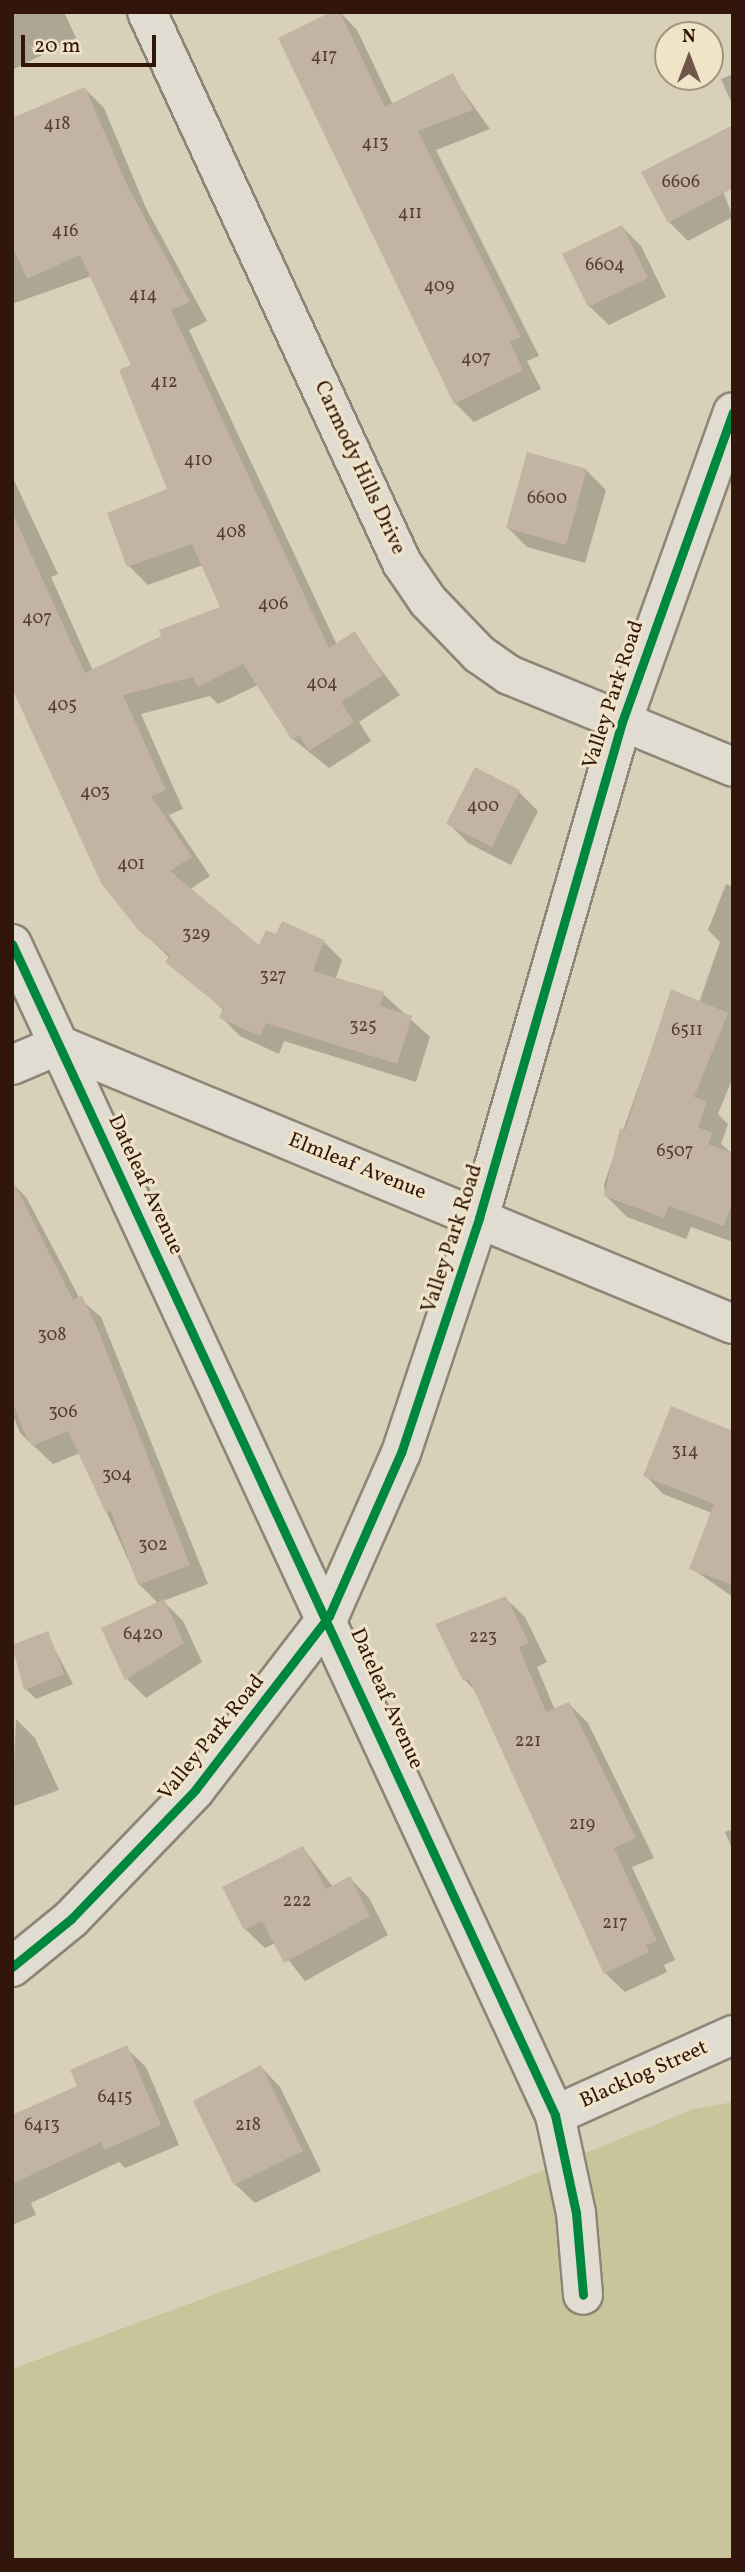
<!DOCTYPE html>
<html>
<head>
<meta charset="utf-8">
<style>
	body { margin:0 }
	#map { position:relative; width:745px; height:2572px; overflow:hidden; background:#d8d0b8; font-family:Vollkorn,serif }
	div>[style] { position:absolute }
	.green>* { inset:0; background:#c9c59b }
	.shadow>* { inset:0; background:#0003 }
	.building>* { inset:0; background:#c3b3a2 }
	.roads { filter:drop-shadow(2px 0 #8e8577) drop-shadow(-2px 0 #8e8577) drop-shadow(0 2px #8e8577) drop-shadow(0 -2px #8e8577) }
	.minor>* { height:38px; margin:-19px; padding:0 19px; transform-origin:19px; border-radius:19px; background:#e0dcd1 }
	.cycleway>* { height:9px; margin:-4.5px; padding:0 4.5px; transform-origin:4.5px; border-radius:4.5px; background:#00873e }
	span { translate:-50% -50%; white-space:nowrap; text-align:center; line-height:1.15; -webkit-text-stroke:6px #efe4c8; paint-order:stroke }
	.number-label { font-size:18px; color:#573d31 }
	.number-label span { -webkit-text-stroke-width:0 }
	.street-label { font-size:21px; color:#33160b }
	.frame { position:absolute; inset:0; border:14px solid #33160b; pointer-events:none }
	.north { position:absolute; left:654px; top:21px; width:70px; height:70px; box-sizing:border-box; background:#efe4c8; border:2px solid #a4927c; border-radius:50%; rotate:0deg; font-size:19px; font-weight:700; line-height:28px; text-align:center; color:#33160b }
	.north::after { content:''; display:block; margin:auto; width:24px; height:32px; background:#6d5748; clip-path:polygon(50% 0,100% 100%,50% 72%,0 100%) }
	.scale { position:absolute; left:21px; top:35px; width:135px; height:32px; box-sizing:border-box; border:4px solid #33160b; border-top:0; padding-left:9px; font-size:21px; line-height:24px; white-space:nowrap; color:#33160b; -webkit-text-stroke:5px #efe4c8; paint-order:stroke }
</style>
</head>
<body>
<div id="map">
	<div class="green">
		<i style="clip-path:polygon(733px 2102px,733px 2560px,12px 2560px,12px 2369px,455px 2206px,694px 2109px)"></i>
	</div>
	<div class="shadow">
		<i style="clip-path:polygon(12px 12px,64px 12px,76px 38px,12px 70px)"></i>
		<i style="clip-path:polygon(340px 12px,357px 30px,393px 105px,452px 76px,490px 129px,436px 150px,539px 356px,527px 361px,541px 389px,474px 422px,455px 403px)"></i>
		<i style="clip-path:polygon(733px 74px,733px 106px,721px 79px)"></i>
		<i style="clip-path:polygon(85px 89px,104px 108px,146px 208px,207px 321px,189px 330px,337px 645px,354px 634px,400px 695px,359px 722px,371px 741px,329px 768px,293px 739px,258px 685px,218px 704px,210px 696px,141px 714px,183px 809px,169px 815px,210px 876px,189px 890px,259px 947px,277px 936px,323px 941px,342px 960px,335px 980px,383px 994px,430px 1037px,416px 1082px,284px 1041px,279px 1054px,240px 1036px,221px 1017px,224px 1011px,140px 929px,12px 688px,12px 476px,58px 574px,51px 577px,93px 671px,223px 608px,203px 565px,148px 585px,129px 566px,169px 490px,133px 366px,91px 276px,12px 304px,12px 120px)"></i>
		<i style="clip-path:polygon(713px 166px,733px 217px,688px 241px,669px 222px)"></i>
		<i style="clip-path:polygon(622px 227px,641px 246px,666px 297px,609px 325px,589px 306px)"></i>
		<i style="clip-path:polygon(586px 470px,606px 490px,585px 563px,527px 547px,508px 528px)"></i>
		<i style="clip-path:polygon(476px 769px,519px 792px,538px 811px,511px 865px,468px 843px,448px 823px)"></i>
		<i style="clip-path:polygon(726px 884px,733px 887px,733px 1077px,718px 1114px,728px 1124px,721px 1144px,733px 1154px,733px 1242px,691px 1227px,686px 1239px,627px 1217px,605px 1195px,604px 1184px,672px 992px,699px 1003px,720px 942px,708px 930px)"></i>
		<i style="clip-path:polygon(12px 1183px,26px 1197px,80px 1299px,101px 1317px,208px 1584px,163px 1601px,183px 1621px,202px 1662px,146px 1698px,127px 1679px,159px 1604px,139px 1584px,80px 1453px,53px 1464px,20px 1433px,12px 1413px)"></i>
		<i style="clip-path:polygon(733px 1433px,733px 1597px,691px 1568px,712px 1513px,663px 1494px,645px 1475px)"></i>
		<i style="clip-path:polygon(505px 1598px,525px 1617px,547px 1662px,537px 1667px,555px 1710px,569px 1704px,588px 1723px,654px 1858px,632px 1867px,675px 1960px,664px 1965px,667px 1972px,625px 1992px,605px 1973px,478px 1694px,465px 1680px)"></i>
		<i style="clip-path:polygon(47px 1634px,73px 1684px,36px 1699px,26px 1689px,12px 1647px)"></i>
		<i style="clip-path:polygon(16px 1719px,35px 1738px,59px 1790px,12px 1807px)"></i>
		<i style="clip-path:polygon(733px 1829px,733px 1851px,725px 1832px)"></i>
		<i style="clip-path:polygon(303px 1848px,333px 1887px,350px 1878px,369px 1898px,388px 1935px,305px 1981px,275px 1943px,265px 1948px,245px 1929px)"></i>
		<i style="clip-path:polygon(126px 2048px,146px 2067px,179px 2145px,125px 2168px,119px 2162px,31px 2203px,36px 2215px,12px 2225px,12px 2117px,79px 2087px)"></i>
		<i style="clip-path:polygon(261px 2067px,280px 2087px,321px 2171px,255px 2203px,235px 2184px)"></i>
	</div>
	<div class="building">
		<i style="clip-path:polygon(331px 12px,340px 12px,385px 107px,453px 73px,473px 110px,418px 131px,521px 337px,510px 342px,523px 370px,454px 404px,278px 38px)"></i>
		<i style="clip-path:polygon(85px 87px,128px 187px,190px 302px,171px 310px,329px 648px,355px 631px,383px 675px,341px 702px,354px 722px,309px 751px,299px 735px,292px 740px,243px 664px,198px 687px,193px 677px,123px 695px,166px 790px,151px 796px,192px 857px,170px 871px,259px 945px,266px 930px,276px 934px,282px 921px,324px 940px,313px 971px,384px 992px,380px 1006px,412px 1016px,397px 1064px,266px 1023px,260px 1036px,219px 1018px,223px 1009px,165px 962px,170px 955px,139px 931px,101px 883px,12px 688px,12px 512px,85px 673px,161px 636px,159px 630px,220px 607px,192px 544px,127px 567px,107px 513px,167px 489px,119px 370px,131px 365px,80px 255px,27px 279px,12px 245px,12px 118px)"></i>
		<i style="clip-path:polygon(733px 125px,733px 188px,668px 223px,641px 172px)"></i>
		<i style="clip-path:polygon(622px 225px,648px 278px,588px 307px,562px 254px)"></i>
		<i style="clip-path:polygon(527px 452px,587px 469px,566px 545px,506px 528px)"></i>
		<i style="clip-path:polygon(475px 767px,520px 790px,492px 847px,446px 824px)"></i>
		<i style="clip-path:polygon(671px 989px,728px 1013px,694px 1097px,707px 1101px,698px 1127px,712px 1133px,708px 1144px,733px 1153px,733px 1200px,724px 1226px,669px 1206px,664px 1218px,604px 1196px,620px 1128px,625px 1130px)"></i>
		<i style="clip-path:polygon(12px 1179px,73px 1300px,82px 1296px,99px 1332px,190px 1565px,138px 1585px,111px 1511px,106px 1513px,68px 1431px,32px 1446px,24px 1432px,12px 1401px)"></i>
		<i style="clip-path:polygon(671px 1406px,733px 1431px,733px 1585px,689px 1569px,714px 1504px,643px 1476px)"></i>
		<i style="clip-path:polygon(506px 1596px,529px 1643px,519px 1647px,546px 1712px,569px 1702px,636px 1838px,614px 1848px,657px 1941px,646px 1945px,649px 1952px,604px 1974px,469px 1679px,463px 1681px,435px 1624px)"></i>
		<i style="clip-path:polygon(164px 1599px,184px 1643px,125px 1680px,101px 1628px)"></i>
		<i style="clip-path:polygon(48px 1631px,64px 1674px,24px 1690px,12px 1645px)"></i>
		<i style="clip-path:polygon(303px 1846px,326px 1889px,350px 1876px,370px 1916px,284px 1963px,262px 1921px,244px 1930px,222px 1887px)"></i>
		<i style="clip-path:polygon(127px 2045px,161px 2125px,104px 2150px,101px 2142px,12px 2184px,12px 2115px,77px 2086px,70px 2070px)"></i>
		<i style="clip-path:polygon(261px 2065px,303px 2151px,234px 2185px,193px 2101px)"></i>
	</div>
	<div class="roads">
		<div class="minor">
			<i style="left:147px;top:12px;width:607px;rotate:65.17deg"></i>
			<i style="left:402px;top:563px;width:46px;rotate:55.6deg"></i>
			<i style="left:428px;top:601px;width:74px;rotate:46.1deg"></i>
			<i style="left:479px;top:654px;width:37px;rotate:35deg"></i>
			<i style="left:509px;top:675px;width:242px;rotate:22.3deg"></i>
			<i style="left:12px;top:944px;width:1291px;rotate:65.12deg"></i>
			<i style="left:555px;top:2115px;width:100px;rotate:77.9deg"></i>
			<i style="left:576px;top:2213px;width:82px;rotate:85.1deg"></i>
			<i style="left:12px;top:1065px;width:51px;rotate:-23.1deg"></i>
			<i style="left:59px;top:1045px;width:729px;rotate:22.49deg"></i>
			<i style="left:12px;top:1967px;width:76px;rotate:-39.1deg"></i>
			<i style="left:71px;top:1919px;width:179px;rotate:-46.1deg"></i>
			<i style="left:195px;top:1790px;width:220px;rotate:-52.4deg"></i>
			<i style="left:329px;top:1616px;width:178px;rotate:-66.2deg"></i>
			<i style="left:401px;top:1453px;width:248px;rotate:-71.6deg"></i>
			<i style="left:479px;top:1218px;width:516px;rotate:-73.92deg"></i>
			<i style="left:622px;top:722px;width:329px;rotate:-70.3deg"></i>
			<i style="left:555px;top:2115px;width:195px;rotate:-24.2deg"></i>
		</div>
	</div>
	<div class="cycleway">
		<i style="left:12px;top:944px;width:1291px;rotate:65.12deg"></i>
		<i style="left:555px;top:2115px;width:100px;rotate:77.9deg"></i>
		<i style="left:576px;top:2213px;width:82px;rotate:85.1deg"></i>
		<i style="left:12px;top:1967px;width:76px;rotate:-39.1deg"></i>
		<i style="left:71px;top:1919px;width:179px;rotate:-46.1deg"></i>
		<i style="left:195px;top:1790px;width:220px;rotate:-52.4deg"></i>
		<i style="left:329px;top:1616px;width:178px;rotate:-66.2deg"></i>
		<i style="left:401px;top:1453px;width:248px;rotate:-71.6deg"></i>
		<i style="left:479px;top:1218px;width:516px;rotate:-73.92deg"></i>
		<i style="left:622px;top:722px;width:329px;rotate:-70.3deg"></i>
	</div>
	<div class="number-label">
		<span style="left:324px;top:57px">417</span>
		<span style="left:57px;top:125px">418</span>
		<span style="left:375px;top:144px">413</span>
		<span style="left:681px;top:183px">6606</span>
		<span style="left:410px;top:214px">411</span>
		<span style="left:65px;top:232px">416</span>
		<span style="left:605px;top:266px">6604</span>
		<span style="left:439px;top:287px">409</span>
		<span style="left:143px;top:296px">414</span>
		<span style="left:476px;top:359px">407</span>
		<span style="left:164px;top:383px">412</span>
		<span style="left:198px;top:461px">410</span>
		<span style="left:547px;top:499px">6600</span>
		<span style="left:231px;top:533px">408</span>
		<span style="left:273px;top:605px">406</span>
		<span style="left:37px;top:619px">407</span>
		<span style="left:322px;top:684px">404</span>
		<span style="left:62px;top:706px">405</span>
		<span style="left:95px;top:793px">403</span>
		<span style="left:483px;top:807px">400</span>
		<span style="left:131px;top:865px">401</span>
		<span style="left:196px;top:935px">329</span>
		<span style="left:273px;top:977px">327</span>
		<span style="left:363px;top:1027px">325</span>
		<span style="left:687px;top:1031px">6511</span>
		<span style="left:675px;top:1152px">6507</span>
		<span style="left:52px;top:1336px">308</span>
		<span style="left:63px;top:1413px">306</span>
		<span style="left:685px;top:1452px">314</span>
		<span style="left:117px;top:1476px">304</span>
		<span style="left:153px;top:1546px">302</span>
		<span style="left:143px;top:1635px">6420</span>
		<span style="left:483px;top:1638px">223</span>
		<span style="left:528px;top:1742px">221</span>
		<span style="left:582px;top:1825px">219</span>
		<span style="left:297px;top:1902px">222</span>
		<span style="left:615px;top:1924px">217</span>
		<span style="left:115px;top:2098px">6415</span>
		<span style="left:42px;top:2126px">6413</span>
		<span style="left:248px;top:2126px">218</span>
	</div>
	<div class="street-label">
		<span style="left:359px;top:468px;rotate:65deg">Carmody Hills Drive</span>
		<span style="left:614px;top:695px;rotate:-72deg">Valley Park Road</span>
		<span style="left:357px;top:1167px;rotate:22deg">Elmleaf Avenue</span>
		<span style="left:145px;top:1185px;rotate:65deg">Dateleaf Avenue</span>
		<span style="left:453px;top:1239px;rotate:-72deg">Valley Park Road</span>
		<span style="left:386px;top:1699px;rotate:66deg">Dateleaf Avenue</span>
		<span style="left:212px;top:1738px;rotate:-51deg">Valley Park Road</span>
		<span style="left:644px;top:2075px;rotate:-24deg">Blacklog Street</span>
	</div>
	<div class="frame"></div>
	<div class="north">N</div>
	<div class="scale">20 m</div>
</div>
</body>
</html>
